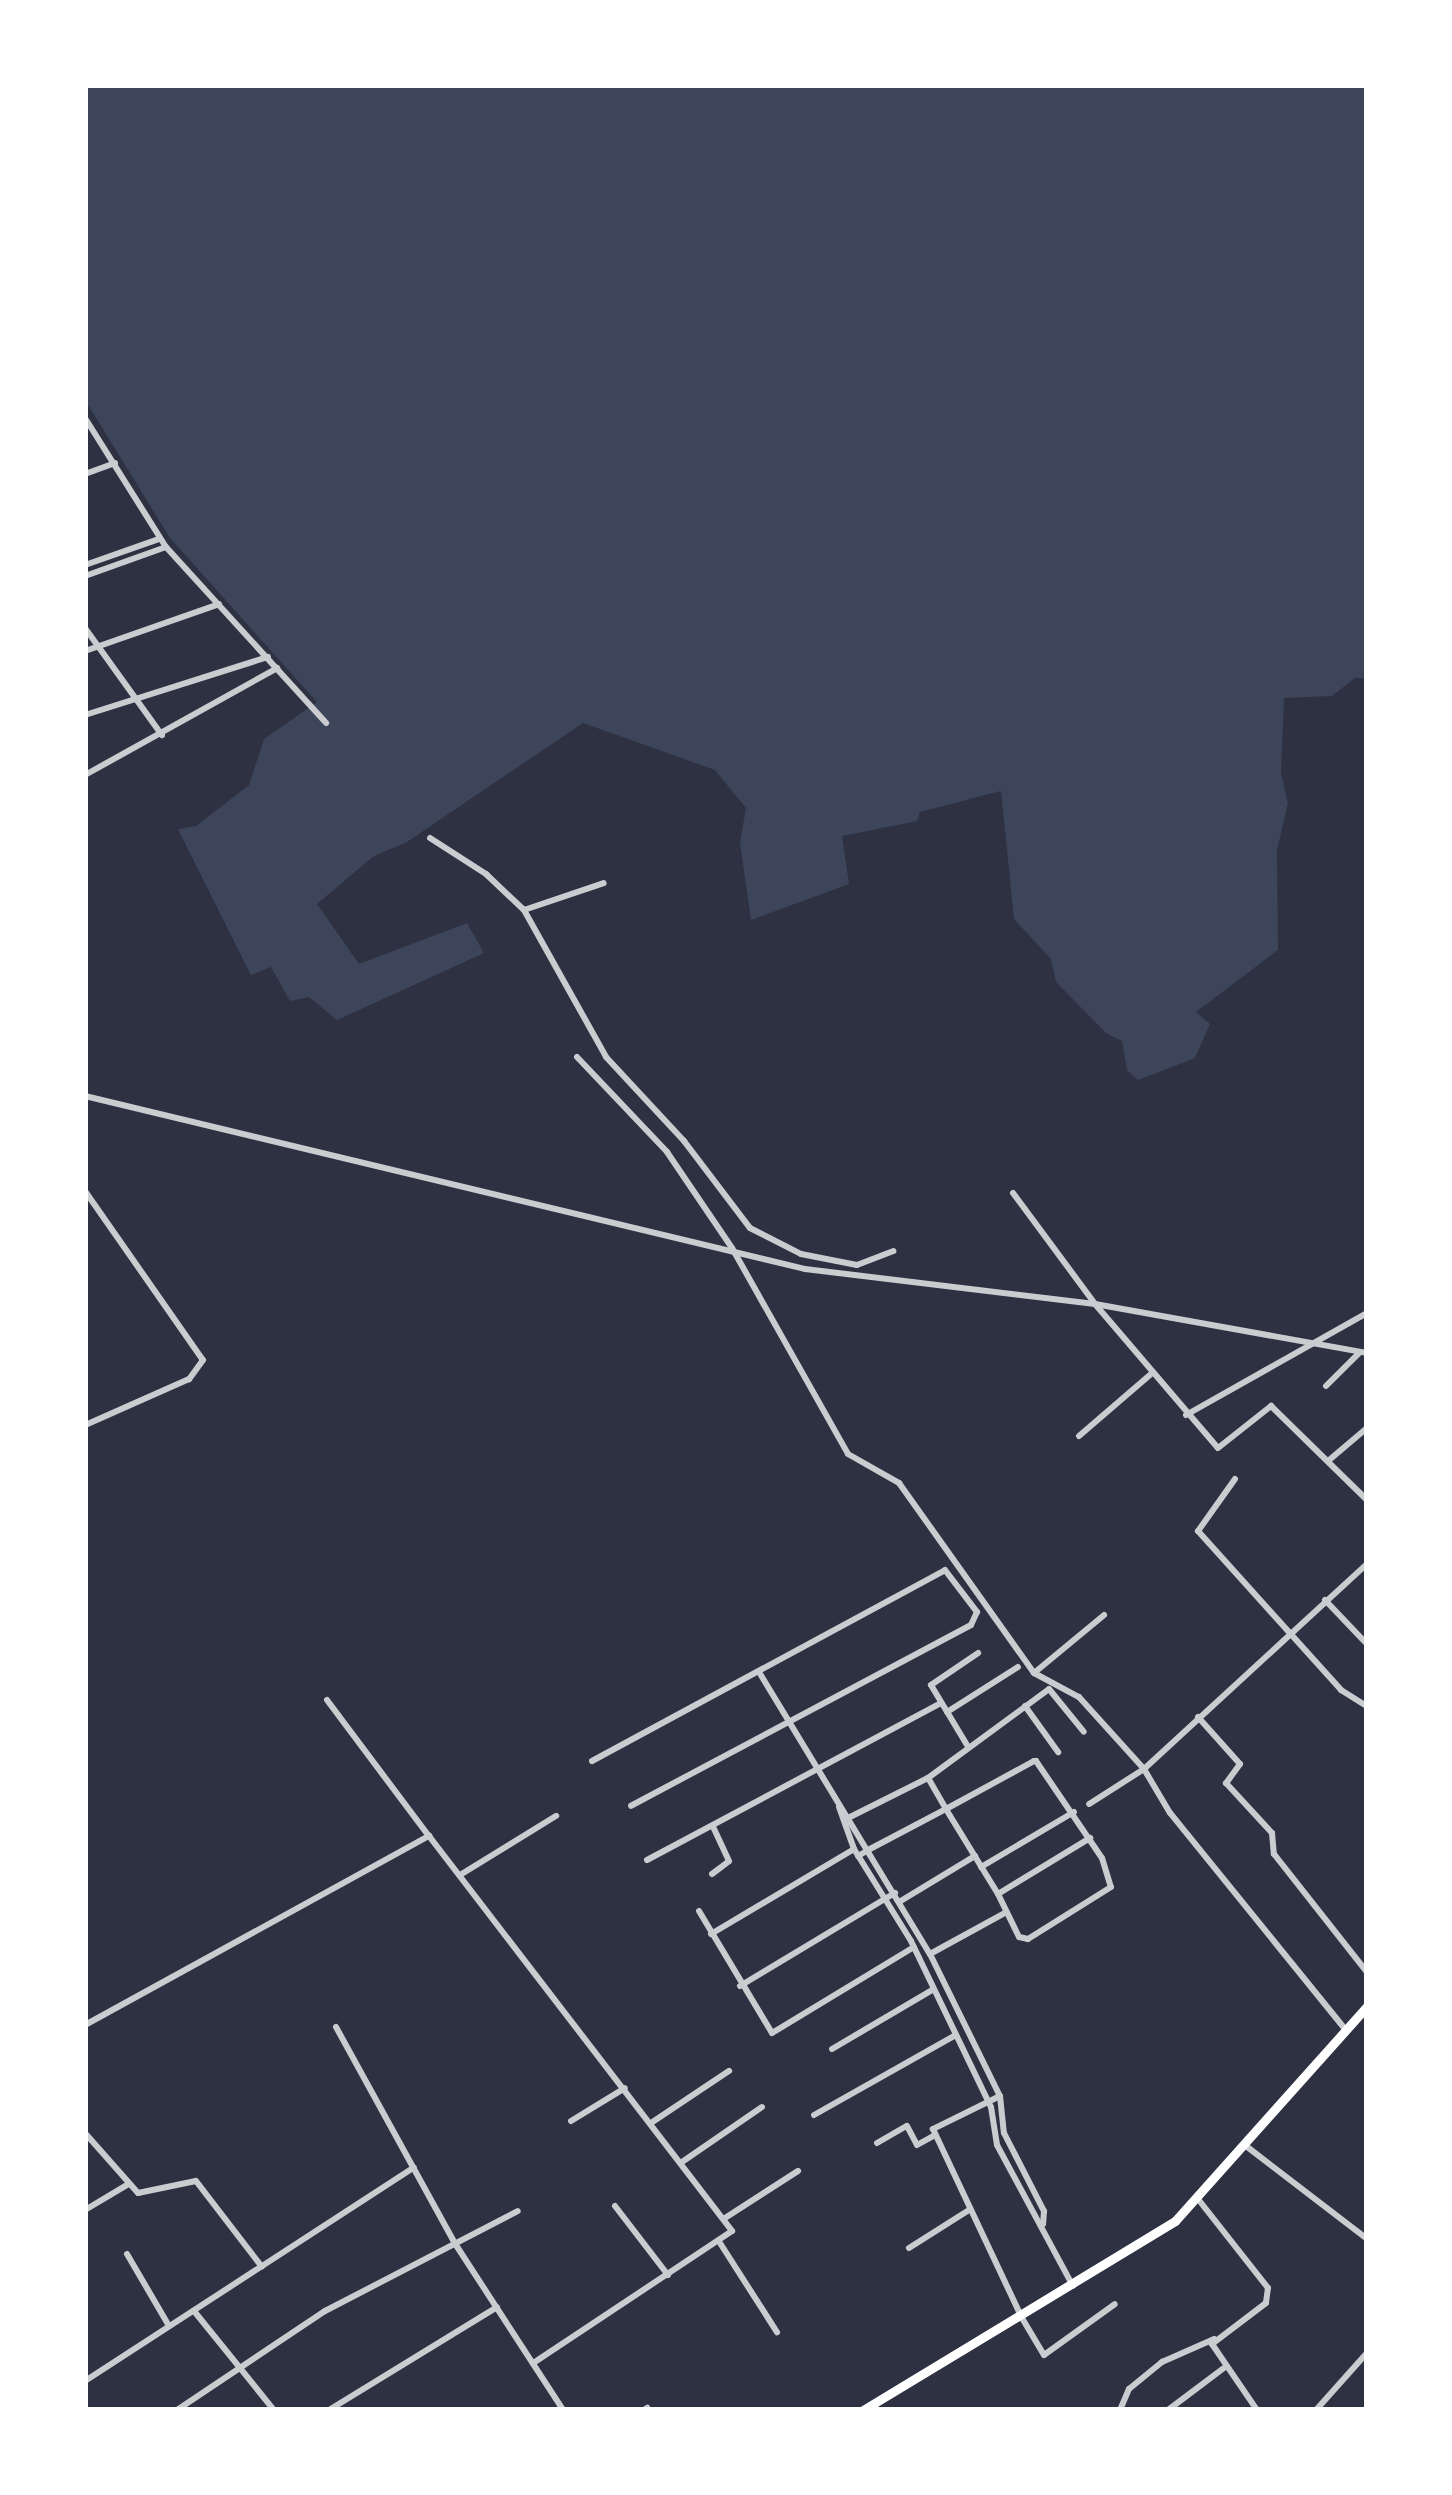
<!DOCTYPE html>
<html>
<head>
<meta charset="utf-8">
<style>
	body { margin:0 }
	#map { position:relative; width:1452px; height:2495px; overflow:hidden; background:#2d3142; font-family:Arial,sans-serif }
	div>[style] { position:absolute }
	.green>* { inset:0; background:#3c4559 }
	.minor>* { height:6px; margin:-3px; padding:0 3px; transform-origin:3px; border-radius:3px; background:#caccd0 }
	.secondary>* { height:9px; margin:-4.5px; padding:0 4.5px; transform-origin:4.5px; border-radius:4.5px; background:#fff }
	span { translate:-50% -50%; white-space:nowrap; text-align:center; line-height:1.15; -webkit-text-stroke:8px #fff; paint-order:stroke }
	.frame { position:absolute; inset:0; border:88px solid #fff; pointer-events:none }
</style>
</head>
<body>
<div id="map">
	<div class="green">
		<i style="clip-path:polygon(85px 85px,1367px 85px,1367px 678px,1355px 678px,1332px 696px,1284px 698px,1281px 773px,1288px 803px,1277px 850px,1278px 950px,1196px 1012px,1210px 1024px,1195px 1058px,1138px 1080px,1127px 1070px,1122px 1041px,1106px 1033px,1056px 982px,1051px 959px,1014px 919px,1001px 791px,920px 812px,917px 821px,842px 836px,849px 884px,751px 920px,740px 843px,746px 808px,715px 770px,583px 723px,407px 842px,374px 856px,317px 904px,359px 964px,467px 923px,484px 953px,337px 1020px,309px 997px,290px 1001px,271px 967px,251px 975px,178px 829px,196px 826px,249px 785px,264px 739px,317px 702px,170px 538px,85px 400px)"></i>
	</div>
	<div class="minor">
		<i style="left:85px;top:418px;width:152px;rotate:57.9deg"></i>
		<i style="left:166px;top:547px;width:238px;rotate:47.7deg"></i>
		<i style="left:85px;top:474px;width:32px;rotate:-20deg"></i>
		<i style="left:85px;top:565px;width:78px;rotate:-19.4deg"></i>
		<i style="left:85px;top:576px;width:86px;rotate:-19.7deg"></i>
		<i style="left:85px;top:628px;width:132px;rotate:54.3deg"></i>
		<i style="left:85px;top:651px;width:142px;rotate:-19.3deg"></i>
		<i style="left:85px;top:715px;width:192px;rotate:-17.6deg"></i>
		<i style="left:85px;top:775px;width:220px;rotate:-29.1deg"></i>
		<i style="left:430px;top:838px;width:67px;rotate:32.7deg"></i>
		<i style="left:486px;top:874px;width:52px;rotate:43.5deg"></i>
		<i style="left:524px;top:910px;width:168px;rotate:60.8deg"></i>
		<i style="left:606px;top:1057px;width:115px;rotate:47.1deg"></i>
		<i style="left:684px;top:1141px;width:109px;rotate:52.8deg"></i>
		<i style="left:750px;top:1228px;width:57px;rotate:27deg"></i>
		<i style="left:801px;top:1254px;width:57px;rotate:11.1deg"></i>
		<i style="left:857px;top:1265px;width:39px;rotate:-21deg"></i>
		<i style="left:524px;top:910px;width:84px;rotate:-18.6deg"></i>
		<i style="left:577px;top:1057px;width:131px;rotate:46.5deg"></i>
		<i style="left:667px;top:1152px;width:116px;rotate:55.9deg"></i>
		<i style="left:732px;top:1248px;width:236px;rotate:60.6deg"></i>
		<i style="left:848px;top:1454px;width:59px;rotate:29.6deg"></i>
		<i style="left:899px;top:1483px;width:233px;rotate:54.6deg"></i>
		<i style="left:1034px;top:1673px;width:51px;rotate:28.1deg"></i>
		<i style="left:1079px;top:1697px;width:97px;rotate:47.9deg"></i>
		<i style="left:1144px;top:1769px;width:65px;rotate:147.5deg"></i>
		<i style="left:85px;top:1096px;width:740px;rotate:13.51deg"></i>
		<i style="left:805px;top:1269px;width:292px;rotate:6.9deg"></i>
		<i style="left:1095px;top:1304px;width:276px;rotate:10.2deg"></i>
		<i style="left:85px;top:1191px;width:206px;rotate:55.1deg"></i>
		<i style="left:203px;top:1360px;width:24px;rotate:126deg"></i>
		<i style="left:189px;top:1379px;width:114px;rotate:156.1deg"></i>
		<i style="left:1013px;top:1193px;width:138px;rotate:53.5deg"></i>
		<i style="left:1095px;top:1304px;width:189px;rotate:49.5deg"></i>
		<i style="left:1218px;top:1448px;width:68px;rotate:-38.4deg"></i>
		<i style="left:1271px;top:1406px;width:134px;rotate:44.4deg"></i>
		<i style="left:1326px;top:1386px;width:47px;rotate:-45deg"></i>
		<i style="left:1186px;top:1415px;width:208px;rotate:-29.4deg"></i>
		<i style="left:1079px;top:1436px;width:95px;rotate:-40.7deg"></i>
		<i style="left:1328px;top:1461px;width:51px;rotate:-40.2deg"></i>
		<i style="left:1235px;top:1479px;width:64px;rotate:125.4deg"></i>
		<i style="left:1198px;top:1531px;width:214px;rotate:48deg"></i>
		<i style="left:1341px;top:1690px;width:31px;rotate:32deg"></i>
		<i style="left:1325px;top:1600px;width:58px;rotate:46.4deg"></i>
		<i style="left:759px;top:1672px;width:330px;rotate:58.8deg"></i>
		<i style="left:930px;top:1954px;width:158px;rotate:63.8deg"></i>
		<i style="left:1000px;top:2096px;width:37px;rotate:84deg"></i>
		<i style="left:1004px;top:2133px;width:88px;rotate:62.9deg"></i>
		<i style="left:1044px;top:2211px;width:13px;rotate:94deg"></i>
		<i style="left:1034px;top:1673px;width:91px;rotate:-39.6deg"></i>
		<i style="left:327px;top:1700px;width:169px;rotate:53.2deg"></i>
		<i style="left:1025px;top:1706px;width:57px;rotate:54.3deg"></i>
		<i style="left:947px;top:1712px;width:84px;rotate:-32.4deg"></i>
		<i style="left:1198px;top:1717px;width:63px;rotate:48.2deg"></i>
		<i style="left:1240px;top:1764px;width:24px;rotate:126deg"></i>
		<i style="left:1226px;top:1783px;width:68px;rotate:47.4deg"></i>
		<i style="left:1272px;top:1833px;width:21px;rotate:85deg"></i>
		<i style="left:1274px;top:1854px;width:150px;rotate:51.8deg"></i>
		<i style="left:967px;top:1745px;width:70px;rotate:-121deg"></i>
		<i style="left:931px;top:1685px;width:57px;rotate:-34.2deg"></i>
		<i style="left:592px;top:1761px;width:401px;rotate:-28.4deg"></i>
		<i style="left:945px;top:1570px;width:53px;rotate:52.7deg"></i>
		<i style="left:977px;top:1612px;width:14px;rotate:115deg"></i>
		<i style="left:971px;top:1625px;width:385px;rotate:152deg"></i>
		<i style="left:839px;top:1807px;width:45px;rotate:70.3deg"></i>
		<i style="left:854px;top:1849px;width:108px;rotate:58.2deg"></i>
		<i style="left:911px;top:1941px;width:184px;rotate:64.3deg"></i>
		<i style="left:991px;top:2107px;width:38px;rotate:81deg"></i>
		<i style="left:997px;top:2145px;width:160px;rotate:61.7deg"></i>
		<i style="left:850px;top:1817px;width:87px;rotate:-26.6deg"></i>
		<i style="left:928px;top:1778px;width:150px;rotate:-36.3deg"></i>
		<i style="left:1049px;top:1689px;width:55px;rotate:50.9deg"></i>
		<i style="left:858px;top:1856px;width:14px;rotate:-30deg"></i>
		<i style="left:870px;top:1849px;width:86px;rotate:-27.8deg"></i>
		<i style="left:946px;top:1809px;width:100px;rotate:-28.6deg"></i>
		<i style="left:1034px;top:1761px;width:2px"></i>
		<i style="left:1036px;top:1761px;width:117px;rotate:55.8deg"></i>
		<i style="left:1102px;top:1858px;width:30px;rotate:73deg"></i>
		<i style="left:1111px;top:1887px;width:98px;rotate:147.9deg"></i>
		<i style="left:1028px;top:1939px;width:9px;rotate:-167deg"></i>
		<i style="left:1019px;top:1937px;width:48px;rotate:-116deg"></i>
		<i style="left:998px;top:1894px;width:100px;rotate:-121.5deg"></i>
		<i style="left:946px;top:1809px;width:36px;rotate:-120deg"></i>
		<i style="left:647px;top:1860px;width:333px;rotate:-28.1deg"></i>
		<i style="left:981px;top:1867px;width:108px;rotate:-30.6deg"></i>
		<i style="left:712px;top:1874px;width:21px;rotate:-37deg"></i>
		<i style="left:729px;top:1861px;width:38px;rotate:-115deg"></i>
		<i style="left:460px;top:1875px;width:113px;rotate:-31.6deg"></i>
		<i style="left:998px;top:1894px;width:108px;rotate:-31.3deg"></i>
		<i style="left:899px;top:1902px;width:89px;rotate:-31.2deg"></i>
		<i style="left:699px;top:1911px;width:142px;rotate:59.1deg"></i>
		<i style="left:772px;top:2033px;width:166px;rotate:-31.2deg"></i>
		<i style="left:711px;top:1934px;width:166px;rotate:-30.7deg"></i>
		<i style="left:930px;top:1954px;width:85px;rotate:-28.7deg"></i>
		<i style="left:740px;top:1986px;width:181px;rotate:-31deg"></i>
		<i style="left:85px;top:2025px;width:393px;rotate:-28.8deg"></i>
		<i style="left:429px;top:1836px;width:498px;rotate:52.5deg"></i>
		<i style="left:732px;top:2231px;width:239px;rotate:146.4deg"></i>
		<i style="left:336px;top:2027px;width:245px;rotate:61.2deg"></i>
		<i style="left:454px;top:2242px;width:200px;rotate:57deg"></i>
		<i style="left:1345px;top:2029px;width:278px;rotate:-129deg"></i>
		<i style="left:1170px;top:1813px;width:51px;rotate:-120.6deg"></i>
		<i style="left:1144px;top:1769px;width:303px;rotate:-42.6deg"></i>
		<i style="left:832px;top:2049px;width:118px;rotate:-30.5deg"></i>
		<i style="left:1000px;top:2096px;width:75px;rotate:153.8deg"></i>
		<i style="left:933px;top:2129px;width:209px;rotate:64.8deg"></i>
		<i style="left:1022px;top:2318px;width:43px;rotate:59.3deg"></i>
		<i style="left:1044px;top:2355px;width:87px;rotate:-35.7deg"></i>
		<i style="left:814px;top:2115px;width:163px;rotate:-29.4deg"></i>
		<i style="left:571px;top:2121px;width:63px;rotate:-31.4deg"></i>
		<i style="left:651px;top:2123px;width:94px;rotate:-33.7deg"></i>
		<i style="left:85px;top:2133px;width:80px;rotate:48.5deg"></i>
		<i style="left:138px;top:2193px;width:59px;rotate:-11.7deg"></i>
		<i style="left:196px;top:2181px;width:108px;rotate:52.5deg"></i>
		<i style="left:877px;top:2143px;width:34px;rotate:-30deg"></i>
		<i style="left:907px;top:2126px;width:21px;rotate:62deg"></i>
		<i style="left:917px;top:2145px;width:21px;rotate:-29deg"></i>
		<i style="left:1246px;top:2146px;width:153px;rotate:37.5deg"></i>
		<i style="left:682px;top:2162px;width:97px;rotate:-34.5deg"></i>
		<i style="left:1198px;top:2199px;width:113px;rotate:51.8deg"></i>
		<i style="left:1268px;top:2288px;width:15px;rotate:98deg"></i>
		<i style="left:1266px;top:2303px;width:68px;rotate:142.8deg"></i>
		<i style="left:1212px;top:2344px;width:80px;rotate:55.7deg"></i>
		<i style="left:615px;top:2206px;width:87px;rotate:52.5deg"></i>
		<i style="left:85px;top:2210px;width:49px;rotate:-30.8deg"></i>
		<i style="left:725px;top:2218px;width:87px;rotate:-32.8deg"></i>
		<i style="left:720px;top:2243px;width:106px;rotate:57.4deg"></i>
		<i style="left:909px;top:2248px;width:71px;rotate:-32.3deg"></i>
		<i style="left:127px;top:2254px;width:83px;rotate:59.7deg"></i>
		<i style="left:194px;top:2311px;width:127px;rotate:51.1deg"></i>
		<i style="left:85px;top:2381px;width:392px;rotate:-33deg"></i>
		<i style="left:177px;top:2410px;width:178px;rotate:-33.8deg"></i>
		<i style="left:325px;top:2311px;width:217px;rotate:-27.4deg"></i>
		<i style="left:329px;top:2410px;width:197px;rotate:-31.5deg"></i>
		<i style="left:644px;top:2410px;width:4px;rotate:-34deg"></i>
		<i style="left:1120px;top:2410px;width:23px;rotate:-67deg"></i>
		<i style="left:1129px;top:2389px;width:43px;rotate:-39.3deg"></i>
		<i style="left:1162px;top:2362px;width:57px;rotate:-23.9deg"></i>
		<i style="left:1168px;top:2410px;width:70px;rotate:-36.9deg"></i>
		<i style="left:1316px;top:2410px;width:76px;rotate:-48.2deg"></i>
	</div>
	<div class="secondary">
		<i style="left:863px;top:2410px;width:365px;rotate:-31.2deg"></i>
		<i style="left:1175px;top:2221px;width:288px;rotate:-48.2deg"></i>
	</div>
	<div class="frame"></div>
</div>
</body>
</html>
